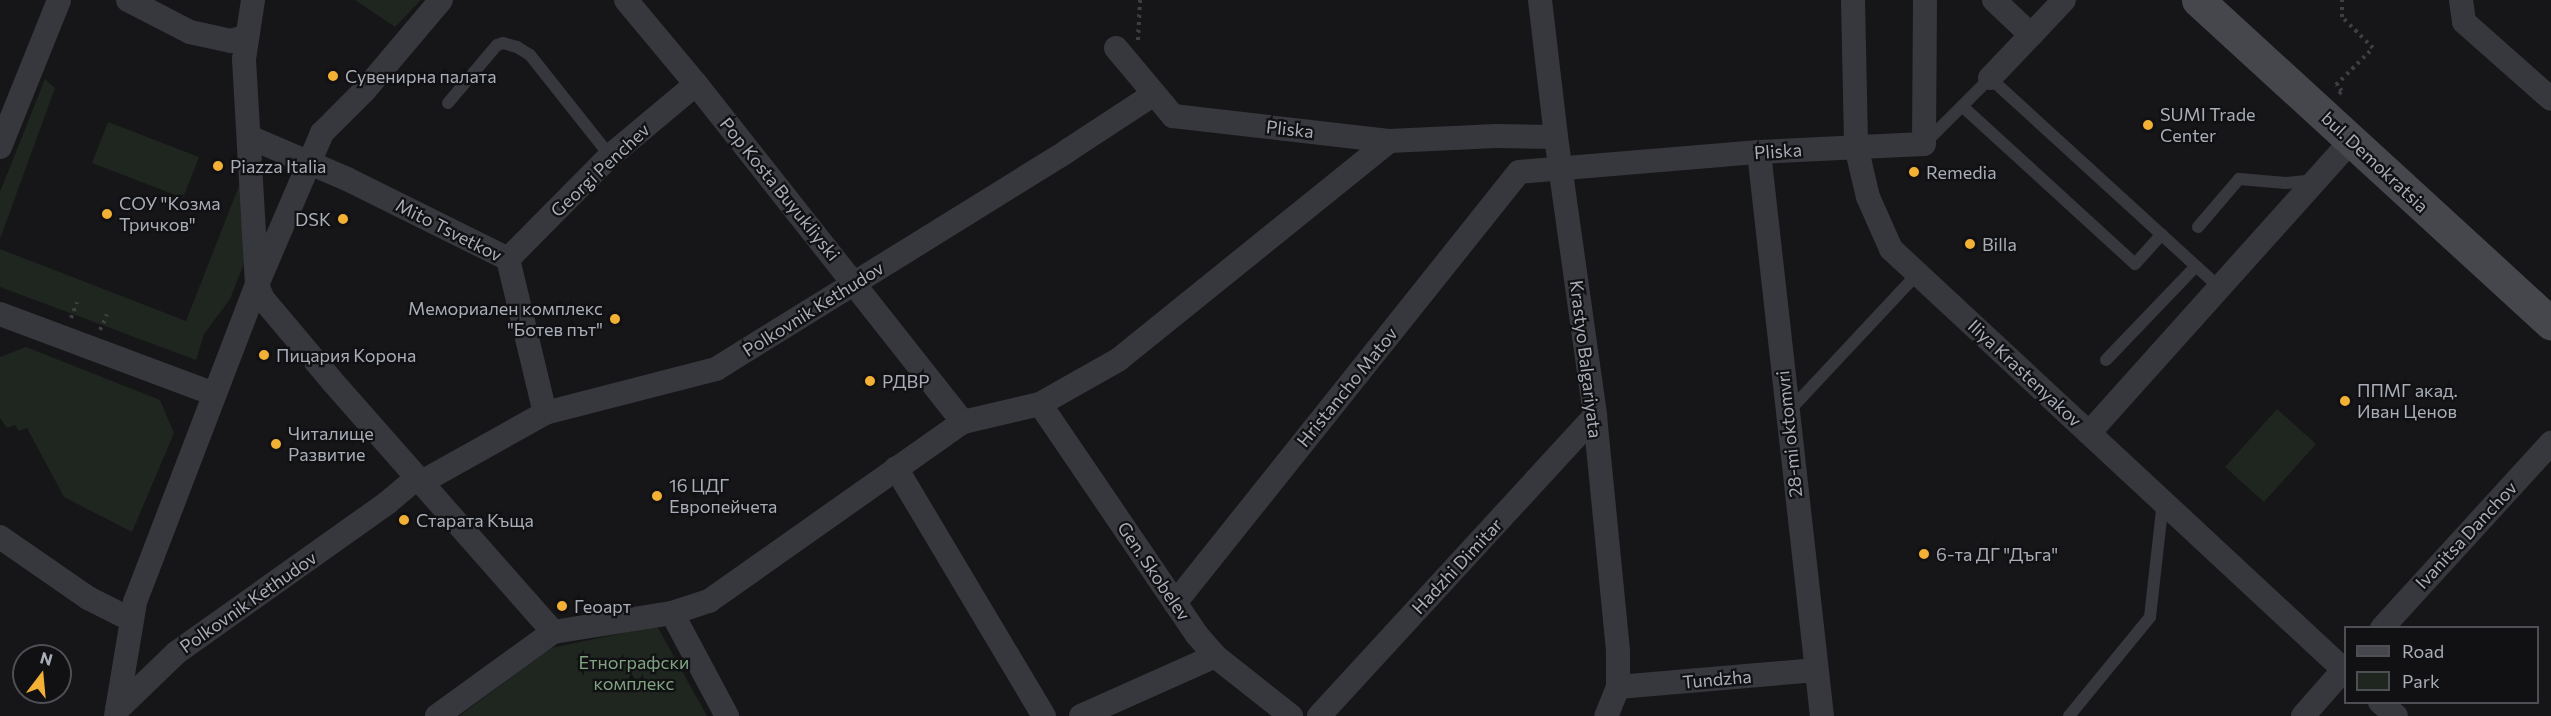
<!DOCTYPE html>
<html>
<head>
<meta charset="utf-8">
<style>
	body { margin:0 }
	#map { position:relative; width:2551px; height:716px; overflow:hidden; background:#161618; font-family:Commissioner,sans-serif }
	div>[style] { position:absolute }
	.green>* { inset:0; background:#1e261f }
	.path>* { height:4px; margin-top:-2px; transform-origin:0; background:repeating-linear-gradient(90deg,#3d3f44 0 3px,transparent 0 7.5px) }
	.lane>* { height:12px; margin:-6px; padding:0 6px; transform-origin:6px; border-radius:6px; background:#37383d }
	.street>* { height:24px; margin:-12px; padding:0 12px; transform-origin:12px; border-radius:12px; background:#37383d }
	.secondary>* { height:33px; margin:-16.5px; padding:0 16.5px; transform-origin:16.5px; border-radius:16.5px; background:#45474d }
	.dots>* { width:16px; height:16px; translate:-50% -50%; box-sizing:border-box; border:3px solid #111113; border-radius:50% }
	span { translate:-50% -50%; white-space:nowrap; text-align:center; line-height:1.15; -webkit-text-stroke:4.5px #111113; paint-order:stroke }
	.poi-label { font-size:18px; color:#a8adb8 }
	.left { translate:0 -50%; text-align:left }
	.right { translate:-100% -50%; text-align:right }
	.street-label { font-size:18px; color:#a8adb8 }
	.park-label { font-size:18px; color:#7fa381 }
	.legend { position:absolute; left:2344px; top:626px; width:195px; height:78px; box-sizing:border-box; background:#111113; border:2px solid #4d4f55; margin:0; padding:8px 10px; list-style:none; font-size:18px; color:#a8adb8 }
	.legend li { display:flex; align-items:center; gap:12px; height:30px }
	.legend b { width:30px; border:2px solid #4d4f55 }
	.north { position:absolute; left:12px; top:644px; width:60px; height:60px; box-sizing:border-box; background:#111113; border:2px solid #4d4f55; border-radius:50%; rotate:16deg; font-size:16px; font-weight:700; line-height:24px; text-align:center; color:#a8adb8 }
	.north::after { content:''; display:block; margin:auto; width:21px; height:27px; background:#f2b134; clip-path:polygon(50% 0,100% 100%,50% 72%,0 100%) }
</style>
</head>
<body>
<div id="map">
	<div class="green">
		<i style="clip-path:polygon(355px 0,421px 0,395px 27px)"></i>
		<i style="clip-path:polygon(45px 79px,55px 88px,0 239px,0 192px)"></i>
		<i style="clip-path:polygon(108px 122px,199px 157px,183px 198px,92px 163px)"></i>
		<i style="clip-path:polygon(239px 186px,251px 201px,243px 266px,230px 299px,204px 334px,196px 360px,0 287px,0 249px,186px 321px)"></i>
		<i style="clip-path:polygon(26px 347px,160px 400px,174px 433px,132px 532px,64px 497px,27px 428px,19px 431px,15px 425px,7px 428px,0 418px,0 357px)"></i>
		<i style="clip-path:polygon(2277px 409px,2316px 444px,2264px 502px,2225px 467px)"></i>
		<i style="clip-path:polygon(657px 626px,707px 716px,459px 716px,551px 648px)"></i>
	</div>
	<div class="path">
		<i style="left:1138px;top:40px;width:40px;rotate:-87.1deg"></i>
		<i style="left:2339px;top:94px;width:4px;rotate:-45deg"></i>
		<i style="left:2342px;top:91px;width:8px;rotate:-135deg"></i>
		<i style="left:2336px;top:85px;width:52px;rotate:-45deg"></i>
		<i style="left:2373px;top:48px;width:44px;rotate:-135deg"></i>
		<i style="left:2342px;top:17px;width:17px;rotate:-90deg"></i>
		<i style="left:71px;top:318px;width:17px;rotate:-69deg"></i>
		<i style="left:100px;top:330px;width:17px;rotate:-66deg"></i>
	</div>
	<div class="lane">
		<i style="left:448px;top:103px;width:76px;rotate:-49.8deg"></i>
		<i style="left:497px;top:45px;width:6px;rotate:-18deg"></i>
		<i style="left:503px;top:43px;width:15px;rotate:16deg"></i>
		<i style="left:517px;top:47px;width:15px;rotate:32deg"></i>
		<i style="left:530px;top:55px;width:129px;rotate:51.6deg"></i>
		<i style="left:1962px;top:106px;width:234px;rotate:42.4deg"></i>
		<i style="left:2135px;top:264px;width:40px;rotate:-48deg"></i>
		<i style="left:1926px;top:142px;width:91px;rotate:-45deg"></i>
		<i style="left:1990px;top:78px;width:310px;rotate:42.4deg"></i>
		<i style="left:2198px;top:227px;width:63px;rotate:-49.5deg"></i>
		<i style="left:2239px;top:179px;width:47px;rotate:4.9deg"></i>
		<i style="left:2286px;top:183px;width:29px;rotate:-6deg"></i>
		<i style="left:2106px;top:360px;width:130px;rotate:-46.2deg"></i>
		<i style="left:1789px;top:411px;width:187px;rotate:-46.9deg"></i>
		<i style="left:2069px;top:716px;width:128px;rotate:-50.7deg"></i>
		<i style="left:2150px;top:617px;width:117px;rotate:-83.6deg"></i>
	</div>
	<div class="street">
		<i style="left:128px;top:0;width:70px;rotate:27.3deg"></i>
		<i style="left:190px;top:32px;width:42px;rotate:12.4deg"></i>
		<i style="left:231px;top:41px;width:17px;rotate:-17deg"></i>
		<i style="left:441px;top:0;width:118px;rotate:130.2deg"></i>
		<i style="left:365px;top:90px;width:61px;rotate:135deg"></i>
		<i style="left:322px;top:133px;width:165px;rotate:113.2deg"></i>
		<i style="left:257px;top:285px;width:15px;rotate:67deg"></i>
		<i style="left:263px;top:299px;width:107px;rotate:49.9deg"></i>
		<i style="left:332px;top:381px;width:334px;rotate:48.6deg"></i>
		<i style="left:626px;top:0;width:109px;rotate:50.2deg"></i>
		<i style="left:696px;top:84px;width:431px;rotate:51.7deg"></i>
		<i style="left:1540px;top:0;width:138px;rotate:83.3deg"></i>
		<i style="left:1556px;top:137px;width:282px;rotate:82deg"></i>
		<i style="left:1595px;top:416px;width:236px;rotate:84.4deg"></i>
		<i style="left:1618px;top:651px;width:36px;rotate:90deg"></i>
		<i style="left:1618px;top:687px;width:31px;rotate:112deg"></i>
		<i style="left:1853px;top:0;width:146px;rotate:88.8deg"></i>
		<i style="left:1856px;top:146px;width:52px;rotate:76.8deg"></i>
		<i style="left:1868px;top:197px;width:57px;rotate:66.1deg"></i>
		<i style="left:1891px;top:249px;width:621px;rotate:42.91deg"></i>
		<i style="left:1994px;top:0;width:51px;rotate:43.4deg"></i>
		<i style="left:2031px;top:35px;width:48px;rotate:-46.7deg"></i>
		<i style="left:2461px;top:0;width:22px;rotate:82deg"></i>
		<i style="left:2464px;top:22px;width:116px;rotate:41.5deg"></i>
		<i style="left:1116px;top:48px;width:89px;rotate:50deg"></i>
		<i style="left:1173px;top:116px;width:217px;rotate:6.6deg"></i>
		<i style="left:1389px;top:141px;width:107px;rotate:-2.7deg"></i>
		<i style="left:1496px;top:136px;width:60px;rotate:1deg"></i>
		<i style="left:1990px;top:78px;width:59px;rotate:-46.4deg"></i>
		<i style="left:249px;top:137px;width:107px;rotate:23.2deg"></i>
		<i style="left:347px;top:179px;width:180px;rotate:26.4deg"></i>
		<i style="left:508px;top:259px;width:158px;rotate:76.5deg"></i>
		<i style="left:0;top:147px;width:158px;rotate:-68.1deg"></i>
		<i style="left:1759px;top:152px;width:568px;rotate:83.63deg"></i>
		<i style="left:508px;top:259px;width:145px;rotate:-45.3deg"></i>
		<i style="left:610px;top:156px;width:112px;rotate:-39.9deg"></i>
		<i style="left:0;top:314px;width:228px;rotate:20.5deg"></i>
		<i style="left:1040px;top:404px;width:279px;rotate:55.8deg"></i>
		<i style="left:1197px;top:635px;width:28px;rotate:49deg"></i>
		<i style="left:1215px;top:656px;width:97px;rotate:38.3deg"></i>
		<i style="left:2089px;top:433px;width:392px;rotate:-48.1deg"></i>
		<i style="left:896px;top:468px;width:289px;rotate:59.2deg"></i>
		<i style="left:420px;top:483px;width:143px;rotate:-29.2deg"></i>
		<i style="left:545px;top:413px;width:177px;rotate:-14.4deg"></i>
		<i style="left:716px;top:369px;width:413px;rotate:-31.8deg"></i>
		<i style="left:1067px;top:151px;width:104px;rotate:-33.2deg"></i>
		<i style="left:0;top:537px;width:107px;rotate:34.7deg"></i>
		<i style="left:88px;top:598px;width:49px;rotate:26.6deg"></i>
		<i style="left:1175px;top:603px;width:551px;rotate:-51.41deg"></i>
		<i style="left:1519px;top:172px;width:241px;rotate:-4.8deg"></i>
		<i style="left:1759px;top:152px;width:165px;rotate:-2.8deg"></i>
		<i style="left:1924px;top:144px;width:144px;rotate:-89.6deg"></i>
		<i style="left:672px;top:613px;width:117px;rotate:61.9deg"></i>
		<i style="left:2382px;top:628px;width:251px;rotate:-47.6deg"></i>
		<i style="left:1618px;top:687px;width:199px;rotate:-4.9deg"></i>
		<i style="left:2380px;top:702px;width:21px;rotate:41deg"></i>
		<i style="left:117px;top:710px;width:82px;rotate:-44deg"></i>
		<i style="left:176px;top:653px;width:259px;rotate:-35.4deg"></i>
		<i style="left:387px;top:503px;width:39px;rotate:-40deg"></i>
		<i style="left:116px;top:716px;width:116px;rotate:-80.5deg"></i>
		<i style="left:135px;top:602px;width:340px;rotate:-69deg"></i>
		<i style="left:257px;top:285px;width:226px;rotate:-93.3deg"></i>
		<i style="left:244px;top:59px;width:60px;rotate:-81.3deg"></i>
		<i style="left:437px;top:716px;width:143px;rotate:-35.9deg"></i>
		<i style="left:553px;top:632px;width:121px;rotate:-9.1deg"></i>
		<i style="left:672px;top:613px;width:39px;rotate:-18deg"></i>
		<i style="left:709px;top:601px;width:311px;rotate:-35.2deg"></i>
		<i style="left:963px;top:422px;width:79px;rotate:-13.2deg"></i>
		<i style="left:1040px;top:404px;width:90px;rotate:-29.4deg"></i>
		<i style="left:1118px;top:360px;width:348px;rotate:-38.9deg"></i>
		<i style="left:1081px;top:716px;width:147px;rotate:-24.1deg"></i>
		<i style="left:1319px;top:716px;width:408px;rotate:-47.4deg"></i>
		<i style="left:2303px;top:716px;width:65px;rotate:-48.7deg"></i>
	</div>
	<div class="secondary">
		<i style="left:2198px;top:0;width:479px;rotate:42.5deg"></i>
	</div>
	<div class="dots">
		<i style="left:333px;top:76px;background:#f2b134"></i>
		<i style="left:2148px;top:125px;background:#f2b134"></i>
		<i style="left:218px;top:166px;background:#f2b134"></i>
		<i style="left:1914px;top:172px;background:#f2b134"></i>
		<i style="left:107px;top:214px;background:#f2b134"></i>
		<i style="left:343px;top:219px;background:#f2b134"></i>
		<i style="left:1970px;top:244px;background:#f2b134"></i>
		<i style="left:615px;top:319px;background:#f2b134"></i>
		<i style="left:264px;top:355px;background:#f2b134"></i>
		<i style="left:870px;top:381px;background:#f2b134"></i>
		<i style="left:2345px;top:401px;background:#f2b134"></i>
		<i style="left:276px;top:444px;background:#f2b134"></i>
		<i style="left:657px;top:496px;background:#f2b134"></i>
		<i style="left:404px;top:520px;background:#f2b134"></i>
		<i style="left:1924px;top:554px;background:#f2b134"></i>
		<i style="left:562px;top:606px;background:#f2b134"></i>
	</div>
	<div class="poi-label">
		<span class="left" style="left:345px;top:76px">Сувенирна палата</span>
		<span class="left" style="left:2160px;top:125px">SUMI Trade<br>Center</span>
		<span class="left" style="left:230px;top:166px">Piazza Italia</span>
		<span class="left" style="left:1926px;top:172px">Remedia</span>
		<span class="left" style="left:119px;top:214px">СОУ "Козма<br>Тричков"</span>
		<span class="right" style="left:331px;top:219px">DSK</span>
		<span class="left" style="left:1982px;top:244px">Billa</span>
		<span class="right" style="left:603px;top:319px">Мемориален комплекс<br>"Ботев път"</span>
		<span class="left" style="left:276px;top:355px">Пицария Корона</span>
		<span class="left" style="left:882px;top:381px">РДВР</span>
		<span class="left" style="left:2357px;top:401px">ППМГ акад.<br>Иван Ценов</span>
		<span class="left" style="left:288px;top:444px">Читалище<br>Развитие</span>
		<span class="left" style="left:669px;top:496px">16 ЦДГ<br>Европейчета</span>
		<span class="left" style="left:416px;top:520px">Старата Къща</span>
		<span class="left" style="left:1936px;top:554px">6-та ДГ "Дъга"</span>
		<span class="left" style="left:574px;top:606px">Геоарт</span>
	</div>
	<div class="street-label">
		<span style="left:1290px;top:129px;rotate:6deg">Pliska</span>
		<span style="left:1778px;top:151px;rotate:-4deg">Pliska</span>
		<span style="left:2375px;top:162px;rotate:43deg">bul. Demokratsia</span>
		<span style="left:600px;top:170px;rotate:-43deg">Georgi Penchev</span>
		<span style="left:780px;top:189px;rotate:51deg">Pop Kosta Buyukliyski</span>
		<span style="left:449px;top:230px;rotate:27deg">Mito Tsvetkov</span>
		<span style="left:813px;top:309px;rotate:-32deg">Polkovnik Kethudov</span>
		<span style="left:1586px;top:359px;rotate:83deg">Krastyo Balgariyata</span>
		<span style="left:2025px;top:373px;rotate:43deg">Iliya Krastenyakov</span>
		<span style="left:1347px;top:387px;rotate:-51deg">Hristancho Matov</span>
		<span style="left:1789px;top:434px;rotate:-96deg">28-mi oktomvri</span>
		<span style="left:2466px;top:535px;rotate:-47deg">Ivanitsa Danchov</span>
		<span style="left:1457px;top:566px;rotate:-47deg">Hadzhi Dimitar</span>
		<span style="left:1154px;top:571px;rotate:56deg">Gen. Skobelev</span>
		<span style="left:248px;top:602px;rotate:-35deg">Polkovnik Kethudov</span>
		<span style="left:1717px;top:679px;rotate:-5deg">Tundzha</span>
	</div>
	<div class="park-label">
		<span style="left:634px;top:673px">Етнографски<br>комплекс</span>
	</div>
	<ul class="legend">
	<li><b style="height:8px;background:#45474d"></b>Road</li>
	<li><b style="height:16px;background:#1e261f"></b>Park</li>
	</ul>
	<div class="north">N</div>
</div>
</body>
</html>
